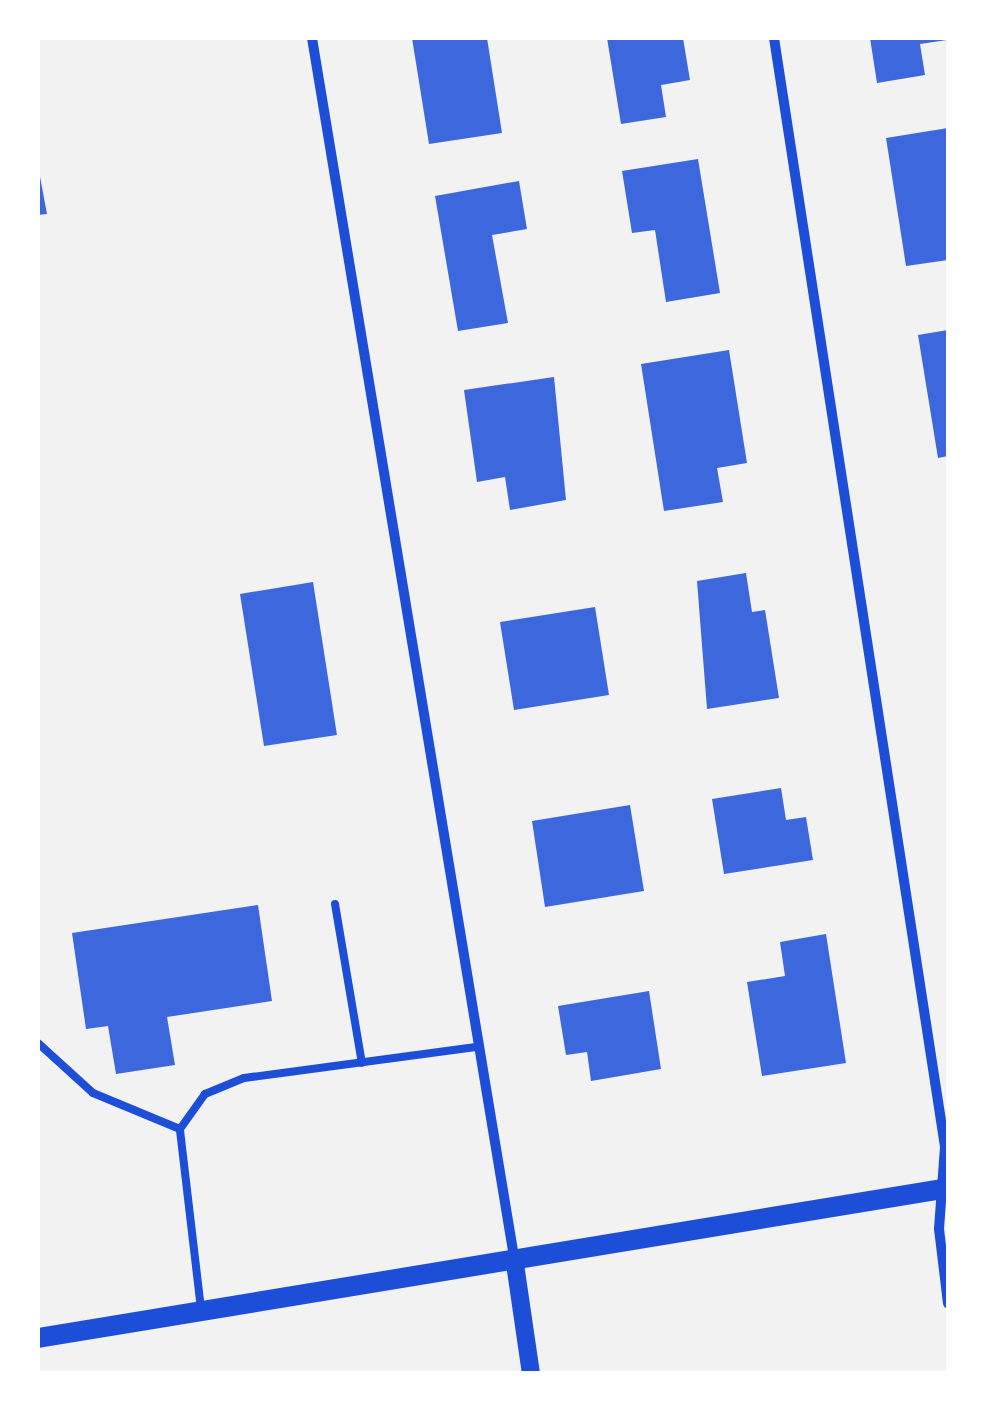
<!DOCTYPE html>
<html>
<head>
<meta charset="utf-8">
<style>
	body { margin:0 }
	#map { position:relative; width:986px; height:1411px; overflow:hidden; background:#f2f2f2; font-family:Figtree,sans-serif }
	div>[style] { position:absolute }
	.building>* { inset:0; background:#3d67dc }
	.service>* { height:8px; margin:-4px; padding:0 4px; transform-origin:4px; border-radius:4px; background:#1d4ed8 }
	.minor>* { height:10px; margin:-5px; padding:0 5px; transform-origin:5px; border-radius:5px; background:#1d4ed8 }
	.tertiary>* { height:18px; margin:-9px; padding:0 9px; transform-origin:9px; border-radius:9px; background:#1d4ed8 }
	.secondary>* { height:20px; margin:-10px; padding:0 10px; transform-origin:10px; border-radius:10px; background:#1d4ed8 }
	span { translate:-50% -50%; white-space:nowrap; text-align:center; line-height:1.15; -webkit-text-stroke:10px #fff; paint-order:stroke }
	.frame { position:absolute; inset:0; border:40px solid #fff; pointer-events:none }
</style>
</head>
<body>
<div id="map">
	<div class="building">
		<i style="clip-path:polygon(412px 38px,487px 38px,502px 133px,429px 144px)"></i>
		<i style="clip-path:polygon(607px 38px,683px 38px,690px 80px,661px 85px,666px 117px,621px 124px)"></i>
		<i style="clip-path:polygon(870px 38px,947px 38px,947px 40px,920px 44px,925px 75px,877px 83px)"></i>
		<i style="clip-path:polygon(948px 128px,948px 260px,906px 266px,886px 138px)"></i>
		<i style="clip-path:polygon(698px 159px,720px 293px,666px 302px,655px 230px,632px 233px,622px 171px)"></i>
		<i style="clip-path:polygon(38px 166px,47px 214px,38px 215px)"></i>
		<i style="clip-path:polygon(519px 181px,527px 229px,492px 235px,508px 323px,458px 331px,435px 196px)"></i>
		<i style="clip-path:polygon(948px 330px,948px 456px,938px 458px,918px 335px)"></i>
		<i style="clip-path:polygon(729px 350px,747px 463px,717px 468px,723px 502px,664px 511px,641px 364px)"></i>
		<i style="clip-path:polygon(554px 377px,566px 500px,510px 510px,505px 477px,477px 482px,464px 390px)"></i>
		<i style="clip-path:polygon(746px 573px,752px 612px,765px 610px,779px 698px,707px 709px,697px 581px)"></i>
		<i style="clip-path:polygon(313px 582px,337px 735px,264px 746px,240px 594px)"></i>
		<i style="clip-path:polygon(595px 607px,609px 695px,514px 710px,500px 622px)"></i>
		<i style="clip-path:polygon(781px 788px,786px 820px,806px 817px,813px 860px,724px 874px,712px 799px)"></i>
		<i style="clip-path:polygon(630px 805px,644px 891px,545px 907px,532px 821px)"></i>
		<i style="clip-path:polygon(258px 905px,272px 1001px,167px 1017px,175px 1065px,116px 1074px,108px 1026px,86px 1029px,72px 933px)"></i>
		<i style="clip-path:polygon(826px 934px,846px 1063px,762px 1076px,747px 982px,785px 976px,780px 942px)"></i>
		<i style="clip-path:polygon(649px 991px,661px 1069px,591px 1081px,587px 1052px,566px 1055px,558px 1006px)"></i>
	</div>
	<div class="service">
		<i style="left:335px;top:904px;width:161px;rotate:80.4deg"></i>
		<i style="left:38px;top:1043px;width:74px;rotate:42.3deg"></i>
		<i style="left:93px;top:1093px;width:94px;rotate:22.5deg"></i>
		<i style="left:201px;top:1309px;width:181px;rotate:-96.7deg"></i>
		<i style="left:180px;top:1129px;width:43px;rotate:-54.5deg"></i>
		<i style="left:205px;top:1094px;width:42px;rotate:-22.3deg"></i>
		<i style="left:244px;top:1078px;width:234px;rotate:-7.6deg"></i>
	</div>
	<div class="minor">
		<i style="left:312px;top:38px;width:1242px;rotate:80.59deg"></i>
		<i style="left:774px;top:38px;width:1122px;rotate:81.23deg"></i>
		<i style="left:945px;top:1147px;width:82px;rotate:94.2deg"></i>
		<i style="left:939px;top:1229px;width:75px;rotate:83.1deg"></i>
	</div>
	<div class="tertiary">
		<i style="left:515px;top:1264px;width:111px;rotate:81.7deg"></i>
	</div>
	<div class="secondary">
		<i style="left:38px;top:1338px;width:922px;rotate:-9.36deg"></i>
	</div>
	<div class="frame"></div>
</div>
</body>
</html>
